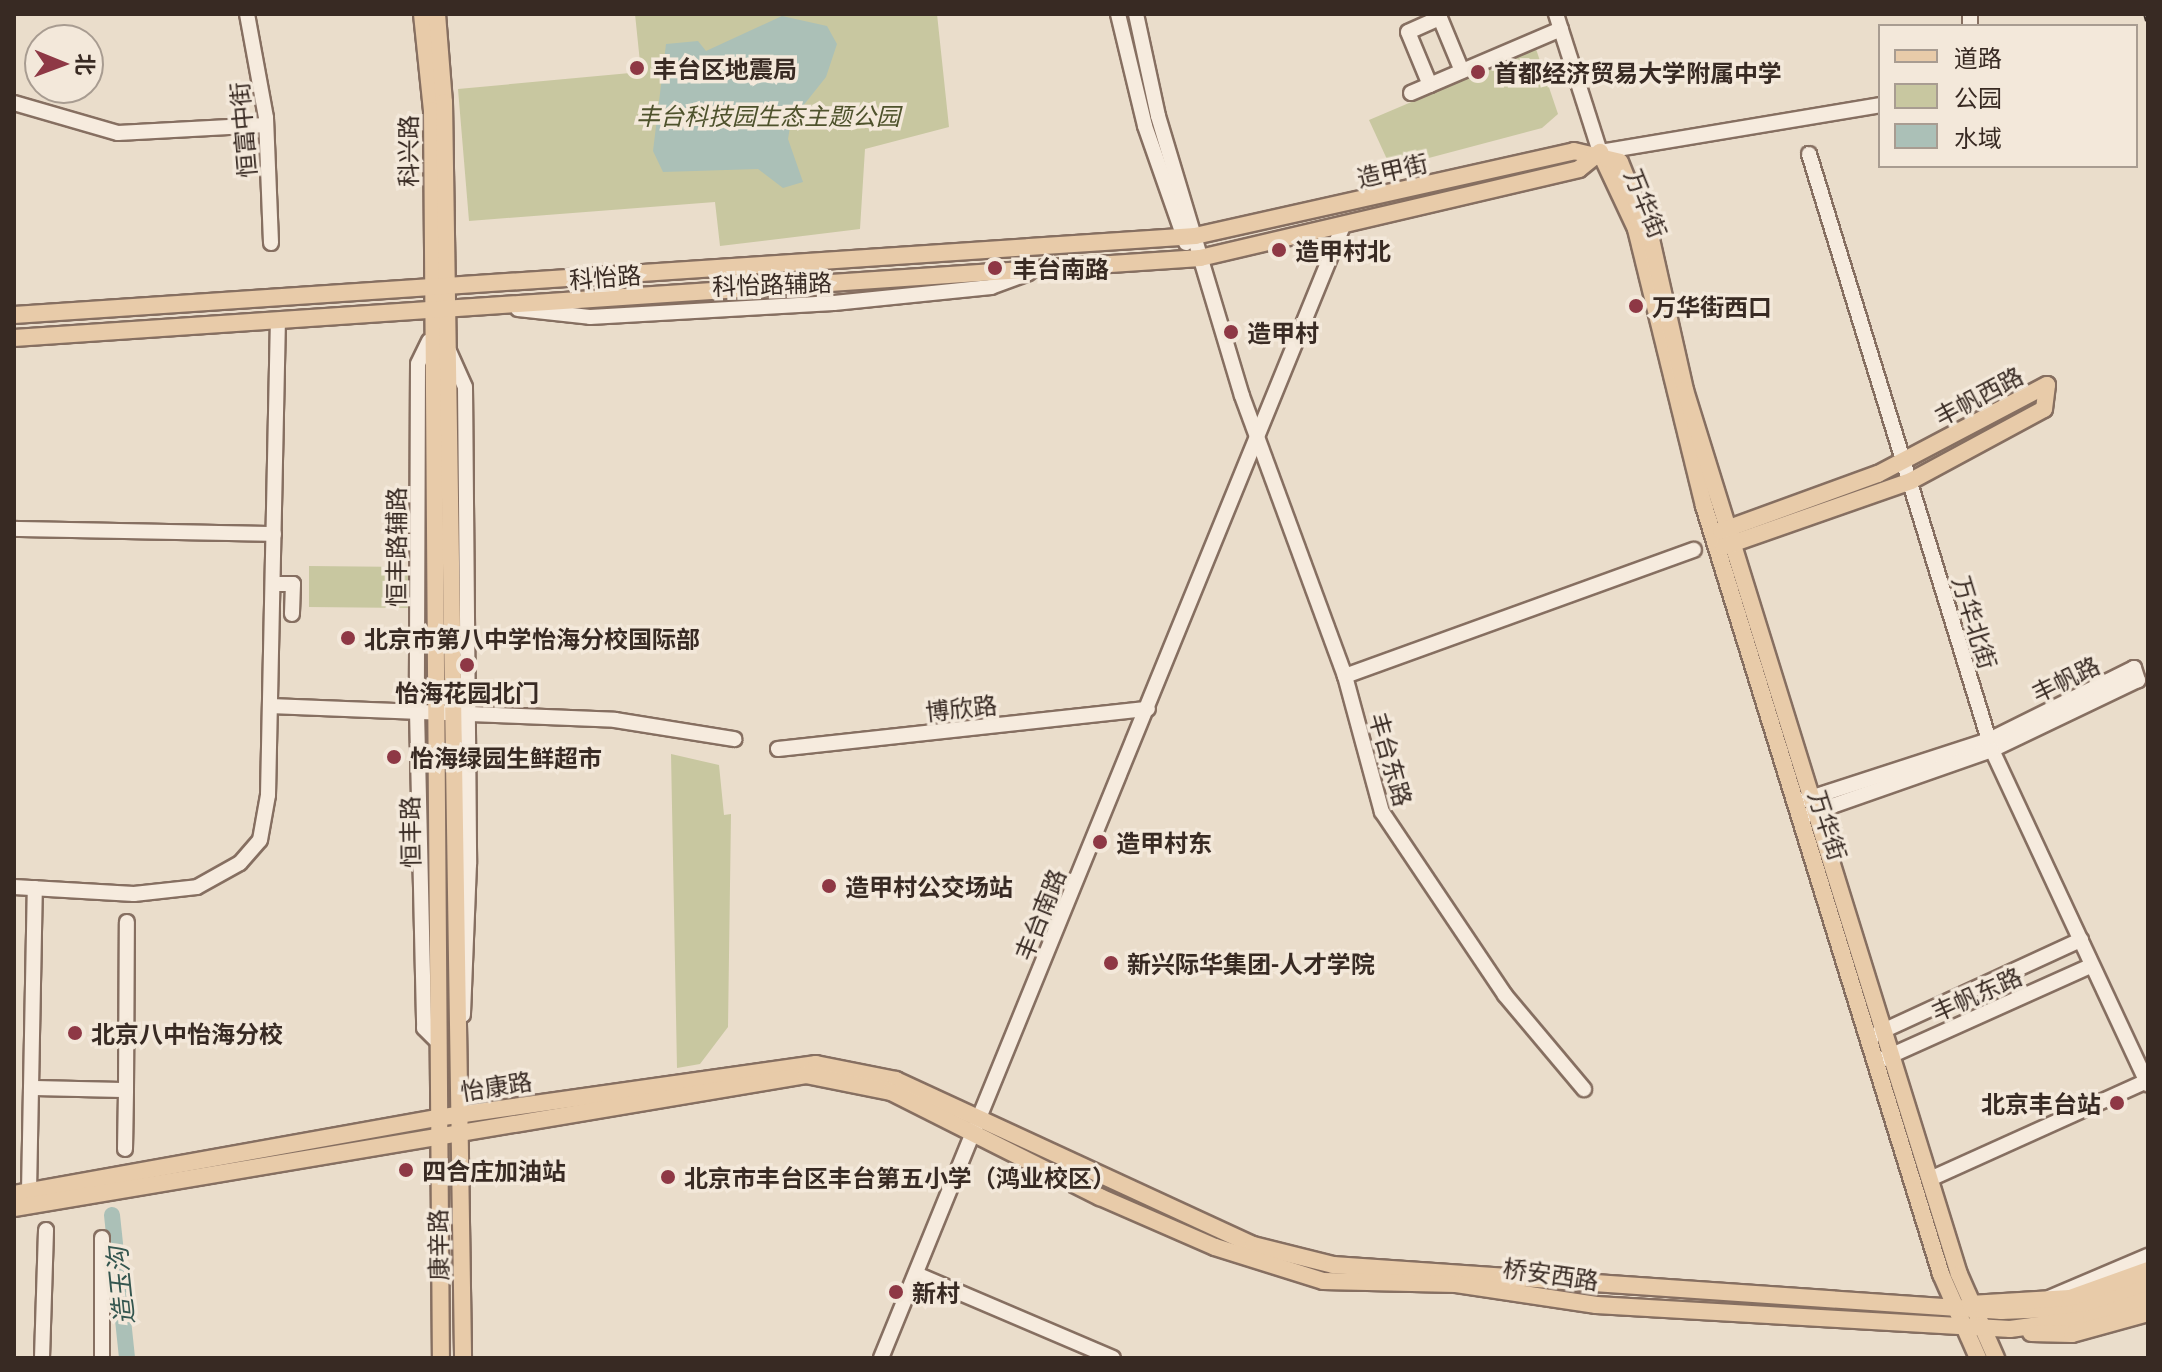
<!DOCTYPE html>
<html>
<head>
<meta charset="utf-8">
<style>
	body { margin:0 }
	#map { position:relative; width:2162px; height:1372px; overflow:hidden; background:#eaddcb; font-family:Literata,"Noto Sans SC",serif }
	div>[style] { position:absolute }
	.green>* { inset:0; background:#c8c7a0 }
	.water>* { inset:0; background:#abc0b7 }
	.river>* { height:16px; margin:-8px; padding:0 8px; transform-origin:8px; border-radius:8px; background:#abc0b7 }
	.roads { filter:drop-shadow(2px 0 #866f61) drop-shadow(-2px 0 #866f61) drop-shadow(0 2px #866f61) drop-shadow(0 -2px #866f61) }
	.minor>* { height:14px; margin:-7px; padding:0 7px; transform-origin:7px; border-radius:7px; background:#f6ebde }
	.major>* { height:16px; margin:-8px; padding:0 8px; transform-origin:8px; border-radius:8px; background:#e8cba9 }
	.rail>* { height:6px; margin-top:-3px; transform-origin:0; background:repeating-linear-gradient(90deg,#f3e8da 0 9px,#382a23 0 18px); box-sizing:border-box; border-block:2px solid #382a23 }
	.dots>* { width:22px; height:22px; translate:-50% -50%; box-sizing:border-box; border:4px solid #f3e8da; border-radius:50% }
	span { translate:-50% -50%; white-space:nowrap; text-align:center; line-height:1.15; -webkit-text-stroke:7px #f3e8da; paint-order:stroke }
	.poi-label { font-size:24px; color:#382a23; font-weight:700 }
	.left { translate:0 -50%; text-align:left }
	.right { translate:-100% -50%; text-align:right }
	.park-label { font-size:24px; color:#4e522c; font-style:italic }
	.street-label { font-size:24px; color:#382a23 }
	.water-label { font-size:26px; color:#34564f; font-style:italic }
	.frame { position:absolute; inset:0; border:16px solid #382a23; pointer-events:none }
	.legend { position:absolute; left:1878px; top:24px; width:260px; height:144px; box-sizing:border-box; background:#f3e8da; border:2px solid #a89c91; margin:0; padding:10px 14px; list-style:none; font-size:24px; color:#382a23 }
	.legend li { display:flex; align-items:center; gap:16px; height:40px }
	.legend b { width:40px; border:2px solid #a89c91 }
	.north { position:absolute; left:24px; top:24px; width:80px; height:80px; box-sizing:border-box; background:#f3e8da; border:2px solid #a89c91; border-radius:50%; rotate:91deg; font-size:22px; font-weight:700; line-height:32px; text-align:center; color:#382a23 }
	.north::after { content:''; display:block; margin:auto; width:28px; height:36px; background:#8e3845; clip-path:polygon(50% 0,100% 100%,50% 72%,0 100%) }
</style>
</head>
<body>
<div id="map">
	<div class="green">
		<i style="clip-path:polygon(635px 14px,937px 14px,949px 127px,865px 149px,860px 229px,720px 246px,715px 202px,469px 221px,458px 89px,641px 72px)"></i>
		<i style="clip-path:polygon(1536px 49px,1558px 114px,1542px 128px,1391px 168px,1369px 120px)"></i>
		<i style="clip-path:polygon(309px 566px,409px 567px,409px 608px,309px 607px)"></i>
		<i style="clip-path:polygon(671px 754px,719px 765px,724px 815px,731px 814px,728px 1027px,700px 1064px,677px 1068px)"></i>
	</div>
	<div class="water">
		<i style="clip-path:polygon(782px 16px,827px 26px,837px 44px,826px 77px,791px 121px,788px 139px,803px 182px,783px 188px,758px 169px,663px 172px,653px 151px,666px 44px,698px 41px,706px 51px)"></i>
	</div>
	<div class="river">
		<i style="left:112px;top:1215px;width:144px;rotate:84deg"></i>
	</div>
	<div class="roads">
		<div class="minor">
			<i style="left:247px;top:14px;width:106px;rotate:79.6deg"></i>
			<i style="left:266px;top:118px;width:125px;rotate:87.7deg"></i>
			<i style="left:1118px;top:14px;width:115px;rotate:76.4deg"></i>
			<i style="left:1145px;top:126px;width:124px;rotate:70.7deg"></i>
			<i style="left:1136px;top:14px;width:104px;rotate:77.8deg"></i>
			<i style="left:1158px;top:116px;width:292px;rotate:73.3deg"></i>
			<i style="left:1242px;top:396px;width:298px;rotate:69.8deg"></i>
			<i style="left:1345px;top:676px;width:141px;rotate:74.8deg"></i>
			<i style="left:1382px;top:812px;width:220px;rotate:56.1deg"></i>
			<i style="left:1505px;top:995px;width:123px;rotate:50deg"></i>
			<i style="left:1556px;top:14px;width:145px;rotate:72.3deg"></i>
			<i style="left:1600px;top:152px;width:284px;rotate:-9.5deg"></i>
			<i style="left:1970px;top:26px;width:12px;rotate:-90deg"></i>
			<i style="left:1430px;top:85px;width:57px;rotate:-112.5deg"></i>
			<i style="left:1408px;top:32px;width:35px;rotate:-24deg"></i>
			<i style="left:1440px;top:18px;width:57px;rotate:67.5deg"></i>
			<i style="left:1411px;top:93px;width:163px;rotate:-23.1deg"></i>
			<i style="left:14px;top:103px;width:108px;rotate:16.1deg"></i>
			<i style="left:118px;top:133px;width:148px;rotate:-3.1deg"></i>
			<i style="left:1809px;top:154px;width:623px;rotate:72.93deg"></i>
			<i style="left:1992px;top:750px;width:369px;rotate:65deg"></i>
			<i style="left:518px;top:309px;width:72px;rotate:6.3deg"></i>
			<i style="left:590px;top:317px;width:244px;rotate:-3.3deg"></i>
			<i style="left:834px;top:303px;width:158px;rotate:-5.8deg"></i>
			<i style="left:991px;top:287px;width:40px;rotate:-20.2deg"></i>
			<i style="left:429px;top:341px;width:25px;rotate:116deg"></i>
			<i style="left:418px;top:364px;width:347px;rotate:90.2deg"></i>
			<i style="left:417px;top:711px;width:317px;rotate:88.7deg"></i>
			<i style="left:424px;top:1028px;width:16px;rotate:45deg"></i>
			<i style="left:449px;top:351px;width:39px;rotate:66deg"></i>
			<i style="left:465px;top:387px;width:477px;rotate:89.5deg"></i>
			<i style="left:469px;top:864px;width:151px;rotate:92.3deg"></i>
			<i style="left:14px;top:529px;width:260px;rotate:1.1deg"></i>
			<i style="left:273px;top:584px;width:20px"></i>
			<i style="left:293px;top:584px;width:30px;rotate:92deg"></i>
			<i style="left:1345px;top:676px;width:371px;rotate:-19.9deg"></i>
			<i style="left:270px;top:706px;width:345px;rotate:2.3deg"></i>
			<i style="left:615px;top:720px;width:121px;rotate:9.1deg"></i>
			<i style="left:778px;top:749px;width:372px;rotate:-6.2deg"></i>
			<i style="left:1801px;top:801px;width:198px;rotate:-18deg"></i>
			<i style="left:1989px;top:740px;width:162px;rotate:-26.4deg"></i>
			<i style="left:2134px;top:668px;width:13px;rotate:72deg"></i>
			<i style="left:2138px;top:680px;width:162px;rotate:154.4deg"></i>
			<i style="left:1992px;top:750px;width:197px;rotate:160.7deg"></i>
			<i style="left:14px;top:887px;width:120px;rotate:3.3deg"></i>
			<i style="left:134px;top:894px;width:63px;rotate:-6.3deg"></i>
			<i style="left:197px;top:887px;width:49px;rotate:-29.2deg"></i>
			<i style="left:240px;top:863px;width:30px;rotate:-49deg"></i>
			<i style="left:260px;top:840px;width:46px;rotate:-79.9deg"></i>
			<i style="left:268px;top:795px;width:474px;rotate:-88.8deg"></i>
			<i style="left:1874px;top:1035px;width:228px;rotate:-24.7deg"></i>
			<i style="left:1881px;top:1060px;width:231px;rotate:-24.2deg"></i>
			<i style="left:31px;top:1088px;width:95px;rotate:1.2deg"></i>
			<i style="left:126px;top:1090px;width:168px;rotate:-89.7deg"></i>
			<i style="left:125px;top:1149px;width:59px;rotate:-89deg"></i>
			<i style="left:1930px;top:1179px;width:238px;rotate:-24.3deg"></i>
			<i style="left:29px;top:1192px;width:304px;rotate:-88.9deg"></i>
			<i style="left:916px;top:1274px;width:214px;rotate:23.1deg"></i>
			<i style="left:2049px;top:1298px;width:108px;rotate:-23deg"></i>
			<i style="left:42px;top:1358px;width:128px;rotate:-88.2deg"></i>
			<i style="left:102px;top:1358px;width:120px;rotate:-90deg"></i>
			<i style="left:881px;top:1358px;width:1223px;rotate:-67.8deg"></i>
		</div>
		<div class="major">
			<i style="left:422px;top:14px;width:97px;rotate:84.1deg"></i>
			<i style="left:432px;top:110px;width:1248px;rotate:89.59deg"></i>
			<i style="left:437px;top:14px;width:88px;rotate:85.5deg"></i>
			<i style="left:444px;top:102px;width:1256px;rotate:89.13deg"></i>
			<i style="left:1600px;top:152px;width:85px;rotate:64.9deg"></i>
			<i style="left:1636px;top:229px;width:285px;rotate:76.2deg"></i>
			<i style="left:1704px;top:506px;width:804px;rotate:72.85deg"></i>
			<i style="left:1941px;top:1274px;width:92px;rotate:66.2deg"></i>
			<i style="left:14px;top:315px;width:1184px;rotate:-3.83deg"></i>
			<i style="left:1195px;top:236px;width:388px;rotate:-12.6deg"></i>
			<i style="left:1574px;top:151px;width:47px;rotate:13.4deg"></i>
			<i style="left:1620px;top:162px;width:83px;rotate:68.1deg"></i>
			<i style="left:1651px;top:239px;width:155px;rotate:77.3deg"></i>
			<i style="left:1685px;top:390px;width:925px;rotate:72.78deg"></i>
			<i style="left:1959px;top:1274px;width:92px;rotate:66.2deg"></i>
			<i style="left:14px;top:338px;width:1189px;rotate:-3.86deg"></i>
			<i style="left:1200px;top:258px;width:389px;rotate:-13.2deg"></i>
			<i style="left:1579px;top:169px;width:27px;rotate:-39deg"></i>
			<i style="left:1721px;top:531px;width:167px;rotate:-20deg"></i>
			<i style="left:1878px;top:474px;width:191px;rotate:-27.8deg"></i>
			<i style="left:2047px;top:385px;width:24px;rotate:97deg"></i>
			<i style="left:2044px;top:409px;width:151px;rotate:151.6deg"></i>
			<i style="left:1911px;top:481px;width:199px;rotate:160.7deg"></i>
			<i style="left:14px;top:1194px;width:429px;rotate:-10.2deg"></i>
			<i style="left:436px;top:1118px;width:384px;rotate:-8.1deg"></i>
			<i style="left:816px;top:1064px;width:82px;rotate:11.3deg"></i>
			<i style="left:896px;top:1080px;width:393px;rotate:24.8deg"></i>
			<i style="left:1253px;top:1245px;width:82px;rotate:14deg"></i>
			<i style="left:1333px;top:1265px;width:670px;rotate:3.94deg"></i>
			<i style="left:2001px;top:1311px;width:79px;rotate:-2.2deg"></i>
			<i style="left:2080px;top:1308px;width:71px;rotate:-17.9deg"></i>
			<i style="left:14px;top:1208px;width:803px;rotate:-9.53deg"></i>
			<i style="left:806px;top:1075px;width:87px;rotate:11.3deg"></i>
			<i style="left:891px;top:1092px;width:234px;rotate:26.7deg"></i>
			<i style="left:1100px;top:1197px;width:125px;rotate:23.5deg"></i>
			<i style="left:1215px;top:1247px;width:113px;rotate:17.5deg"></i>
			<i style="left:1323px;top:1281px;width:133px;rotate:1.3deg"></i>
			<i style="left:1456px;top:1284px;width:142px;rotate:8.5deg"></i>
			<i style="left:1596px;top:1305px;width:415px;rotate:3.3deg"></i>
			<i style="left:2010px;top:1329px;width:82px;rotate:-7.7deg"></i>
			<i style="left:2091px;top:1318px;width:60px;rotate:-18.4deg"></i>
			<i style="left:1970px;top:1304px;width:100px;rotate:-3.4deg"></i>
			<i style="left:2070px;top:1298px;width:83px;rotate:-19.7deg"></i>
			<i style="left:2031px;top:1333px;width:41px;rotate:1.4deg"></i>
			<i style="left:2072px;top:1334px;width:79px;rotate:-15.4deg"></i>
		</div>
	</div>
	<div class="rail">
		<i style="left:2146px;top:14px;width:7px;rotate:74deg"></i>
	</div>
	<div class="dots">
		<i style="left:637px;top:68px;background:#8e3845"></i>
		<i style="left:1478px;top:72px;background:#8e3845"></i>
		<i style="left:1279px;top:250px;background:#8e3845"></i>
		<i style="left:995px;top:268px;background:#8e3845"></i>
		<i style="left:1636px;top:306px;background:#8e3845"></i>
		<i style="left:1231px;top:332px;background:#8e3845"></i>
		<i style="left:348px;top:638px;background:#8e3845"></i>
		<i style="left:467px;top:665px;background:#8e3845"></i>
		<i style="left:394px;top:757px;background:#8e3845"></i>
		<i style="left:1100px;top:842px;background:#8e3845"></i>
		<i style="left:829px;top:886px;background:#8e3845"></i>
		<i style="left:1111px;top:963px;background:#8e3845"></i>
		<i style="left:75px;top:1033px;background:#8e3845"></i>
		<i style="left:2117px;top:1103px;background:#8e3845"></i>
		<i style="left:406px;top:1170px;background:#8e3845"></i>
		<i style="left:668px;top:1177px;background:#8e3845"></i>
		<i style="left:896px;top:1292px;background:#8e3845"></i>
	</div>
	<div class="poi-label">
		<span class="left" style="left:653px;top:68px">丰台区地震局</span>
		<span class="left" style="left:1494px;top:72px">首都经济贸易大学附属中学</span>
		<span class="left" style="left:1295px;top:250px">造甲村北</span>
		<span class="left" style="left:1013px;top:268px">丰台南路</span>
		<span class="left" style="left:1652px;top:306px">万华街西口</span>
		<span class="left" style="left:1247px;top:332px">造甲村</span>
		<span class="left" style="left:364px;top:638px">北京市第八中学怡海分校国际部</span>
		<span style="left:467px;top:692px">怡海花园北门</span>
		<span class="left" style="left:410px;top:757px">怡海绿园生鲜超市</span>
		<span class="left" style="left:1116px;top:842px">造甲村东</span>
		<span class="left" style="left:845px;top:886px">造甲村公交场站</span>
		<span class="left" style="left:1127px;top:963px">新兴际华集团-人才学院</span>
		<span class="left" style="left:91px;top:1033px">北京八中怡海分校</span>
		<span class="right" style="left:2101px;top:1103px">北京丰台站</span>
		<span class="left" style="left:422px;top:1170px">四合庄加油站</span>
		<span class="left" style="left:684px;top:1177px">北京市丰台区丰台第五小学（鸿业校区）</span>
		<span class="left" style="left:912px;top:1292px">新村</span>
	</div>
	<div class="park-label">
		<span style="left:768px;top:115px">丰台科技园生态主题公园</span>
	</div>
	<div class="street-label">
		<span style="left:242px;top:130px;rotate:-95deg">恒富中街</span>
		<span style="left:407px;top:151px;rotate:-90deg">科兴路</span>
		<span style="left:1392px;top:169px;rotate:-13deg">造甲街</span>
		<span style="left:1647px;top:203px;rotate:68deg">万华街</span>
		<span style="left:605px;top:276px;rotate:-4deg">科怡路</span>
		<span style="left:772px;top:283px;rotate:-2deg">科怡路辅路</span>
		<span style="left:1978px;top:395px;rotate:-28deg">丰帆西路</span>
		<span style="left:395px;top:547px;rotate:-90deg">恒丰路辅路</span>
		<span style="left:1976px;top:622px;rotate:73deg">万华北街</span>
		<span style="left:2065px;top:678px;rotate:-26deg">丰帆路</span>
		<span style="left:961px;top:707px;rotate:-6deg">博欣路</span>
		<span style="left:1392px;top:759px;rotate:74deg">丰台东路</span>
		<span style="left:1829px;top:825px;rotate:72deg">万华街</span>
		<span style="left:409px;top:832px;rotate:-91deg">恒丰路</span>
		<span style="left:1039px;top:914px;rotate:-68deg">丰台南路</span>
		<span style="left:1976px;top:993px;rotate:-24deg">丰帆东路</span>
		<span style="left:496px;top:1085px;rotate:-9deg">怡康路</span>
		<span style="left:437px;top:1245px;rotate:-91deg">康辛路</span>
		<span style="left:1551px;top:1273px;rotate:8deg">桥安西路</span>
	</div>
	<div class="water-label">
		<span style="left:119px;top:1286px;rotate:-96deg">造玉沟</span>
	</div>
	<div class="frame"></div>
	<ul class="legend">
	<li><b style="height:10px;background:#e8cba9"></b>道路</li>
	<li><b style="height:22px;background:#c8c7a0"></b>公园</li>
	<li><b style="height:22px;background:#abc0b7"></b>水域</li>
	</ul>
	<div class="north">北</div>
</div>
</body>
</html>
